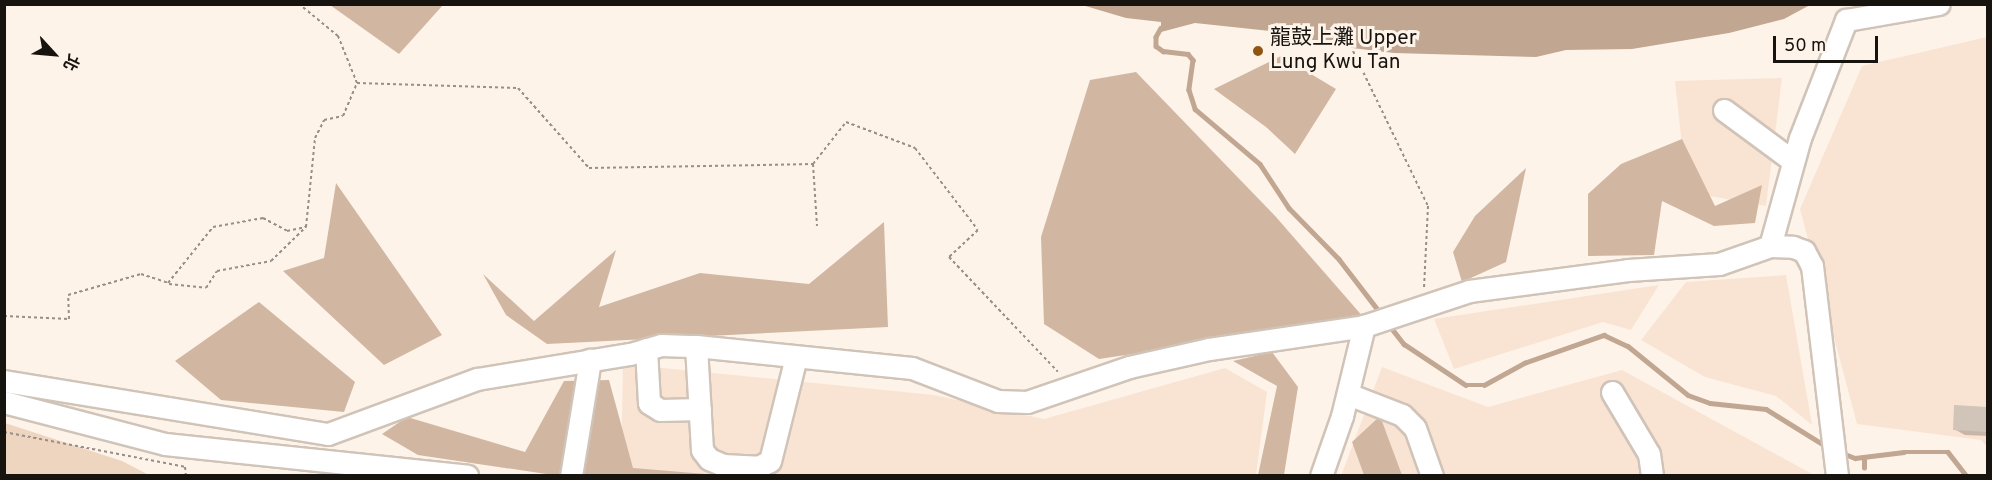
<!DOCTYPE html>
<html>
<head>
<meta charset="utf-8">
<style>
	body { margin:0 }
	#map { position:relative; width:1992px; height:480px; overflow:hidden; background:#fef3e9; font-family:Overpass,"Noto Sans TC",sans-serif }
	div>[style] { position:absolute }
	.built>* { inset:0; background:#f9e4d3 }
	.green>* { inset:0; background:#eed5c0 }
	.forest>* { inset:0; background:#d1b7a2 }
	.water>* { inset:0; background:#c1a792 }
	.shadow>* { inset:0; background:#0003 }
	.stream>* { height:4.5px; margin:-2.25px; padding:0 2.25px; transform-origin:2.25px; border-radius:2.25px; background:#c1a792 }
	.building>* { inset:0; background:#d1c4b8 }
	.path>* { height:2px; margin-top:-1px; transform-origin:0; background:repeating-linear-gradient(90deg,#968e87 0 3px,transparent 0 6px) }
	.roads { filter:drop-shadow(2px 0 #d0c3b8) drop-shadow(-2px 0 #d0c3b8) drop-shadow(0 2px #d0c3b8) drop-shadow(0 -2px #d0c3b8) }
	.minor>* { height:21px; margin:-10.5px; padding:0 10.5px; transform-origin:10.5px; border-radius:10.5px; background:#fff }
	.dots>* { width:16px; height:16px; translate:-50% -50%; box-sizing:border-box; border:3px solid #fef3e9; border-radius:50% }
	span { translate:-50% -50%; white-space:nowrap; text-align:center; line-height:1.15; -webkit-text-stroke:6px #fef3e9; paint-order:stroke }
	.poi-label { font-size:21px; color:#17130f }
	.left { translate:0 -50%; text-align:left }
	.frame { position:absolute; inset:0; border:6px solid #17130f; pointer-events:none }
	.north { position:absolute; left:24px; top:24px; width:60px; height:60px; -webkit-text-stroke:4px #fef3e9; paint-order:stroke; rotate:116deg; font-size:16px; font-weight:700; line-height:24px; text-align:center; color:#17130f }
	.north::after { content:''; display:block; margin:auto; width:21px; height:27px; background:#17130f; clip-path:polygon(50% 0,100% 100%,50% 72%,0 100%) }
	.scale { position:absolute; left:1773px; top:36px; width:105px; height:27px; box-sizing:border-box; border:3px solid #17130f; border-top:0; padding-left:8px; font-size:18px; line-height:21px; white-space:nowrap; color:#17130f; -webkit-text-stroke:4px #fef3e9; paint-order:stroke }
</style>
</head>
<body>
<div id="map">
	<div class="built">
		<i style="clip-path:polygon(1987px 37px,1987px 447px,1981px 440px,1857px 424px,1800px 209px,1862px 66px)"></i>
		<i style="clip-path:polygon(1782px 78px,1766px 206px,1687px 192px,1675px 81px)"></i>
		<i style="clip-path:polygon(1786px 275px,1812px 425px,1776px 396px,1705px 377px,1641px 340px,1686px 282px)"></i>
		<i style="clip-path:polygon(1659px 285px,1631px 330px,1603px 322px,1454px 369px,1434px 319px)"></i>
		<i style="clip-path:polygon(623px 364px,934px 395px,1044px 419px,1225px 368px,1267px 392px,1256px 475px,667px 476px,621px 467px)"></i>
		<i style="clip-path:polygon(1382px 367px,1488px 407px,1622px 370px,1814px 475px,1341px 476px)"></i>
	</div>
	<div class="green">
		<i style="clip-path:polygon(5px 423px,122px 461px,149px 475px,5px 475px)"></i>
	</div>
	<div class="forest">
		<i style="clip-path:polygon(330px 5px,443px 5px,399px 54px)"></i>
		<i style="clip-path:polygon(1281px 56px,1336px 89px,1295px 154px,1266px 127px,1214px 89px)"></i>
		<i style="clip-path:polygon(1136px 72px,1276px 217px,1365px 319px,1099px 359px,1044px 324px,1041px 237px,1090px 80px)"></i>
		<i style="clip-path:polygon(1682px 139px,1715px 206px,1762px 185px,1755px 223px,1714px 226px,1662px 201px,1654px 255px,1588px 256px,1588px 194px,1621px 164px)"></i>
		<i style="clip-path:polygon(1526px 168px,1506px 262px,1462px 282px,1453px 252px,1475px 216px)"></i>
		<i style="clip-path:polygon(336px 183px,442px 335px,384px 365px,283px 271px,324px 258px)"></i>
		<i style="clip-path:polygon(884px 222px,888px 327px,547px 344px,506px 315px,483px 274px,534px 321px,616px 250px,599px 307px,700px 273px,809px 284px)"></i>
		<i style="clip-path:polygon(259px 302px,355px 382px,344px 412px,221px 400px,175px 361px)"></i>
		<i style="clip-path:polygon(1272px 352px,1298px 387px,1284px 475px,1258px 475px,1277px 386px,1233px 361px)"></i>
		<i style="clip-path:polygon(609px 380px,633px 468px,718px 475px,553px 475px,418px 455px,382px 434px,407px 417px,525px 452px,564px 381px)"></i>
		<i style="clip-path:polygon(1380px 416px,1402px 475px,1364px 475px,1352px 442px)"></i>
	</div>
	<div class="water">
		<i style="clip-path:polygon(1082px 5px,1810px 5px,1784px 19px,1729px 33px,1632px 49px,1566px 50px,1536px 57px,1394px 53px,1327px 45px,1270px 31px,1195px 23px,1161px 32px,1161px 22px,1126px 18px)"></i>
	</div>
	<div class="shadow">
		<i style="clip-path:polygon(1988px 408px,1988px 436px,1965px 435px,1954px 429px)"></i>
	</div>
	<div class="stream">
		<i style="left:1161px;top:28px;width:10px;rotate:119deg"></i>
		<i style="left:1156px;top:37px;width:9px;rotate:90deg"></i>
		<i style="left:1156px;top:46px;width:9px;rotate:36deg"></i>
		<i style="left:1163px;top:51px;width:25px;rotate:7deg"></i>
		<i style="left:1188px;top:54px;width:8px;rotate:50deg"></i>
		<i style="left:1193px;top:60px;width:30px;rotate:98deg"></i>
		<i style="left:1189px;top:90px;width:20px;rotate:72deg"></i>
		<i style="left:1195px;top:109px;width:85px;rotate:40.2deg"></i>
		<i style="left:1260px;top:164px;width:53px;rotate:56.6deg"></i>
		<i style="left:1289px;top:208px;width:71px;rotate:45.6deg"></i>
		<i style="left:1339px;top:259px;width:71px;rotate:52.5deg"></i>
		<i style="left:1393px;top:330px;width:18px;rotate:52deg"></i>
		<i style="left:1404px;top:344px;width:74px;rotate:33.5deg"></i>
		<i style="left:1466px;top:385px;width:18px"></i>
		<i style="left:1484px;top:385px;width:46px;rotate:-28.8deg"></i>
		<i style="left:1524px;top:363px;width:85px;rotate:-19.3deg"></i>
		<i style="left:1604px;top:335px;width:26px;rotate:25deg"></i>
		<i style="left:1628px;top:346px;width:77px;rotate:39.2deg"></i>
		<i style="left:1688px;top:395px;width:23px;rotate:20deg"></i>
		<i style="left:1710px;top:403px;width:56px;rotate:6.1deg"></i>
		<i style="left:1766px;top:409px;width:70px;rotate:31.7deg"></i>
		<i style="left:1845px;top:454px;width:11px;rotate:22deg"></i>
		<i style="left:1855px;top:458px;width:49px;rotate:-7deg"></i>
		<i style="left:1904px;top:452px;width:44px"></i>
		<i style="left:1948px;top:452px;width:31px;rotate:52deg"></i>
		<i style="left:1864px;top:468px;width:10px;rotate:-90deg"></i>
	</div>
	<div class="building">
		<i style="clip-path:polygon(1954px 405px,1988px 407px,1988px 432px,1953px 430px)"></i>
	</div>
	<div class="path">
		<i style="left:1353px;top:51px;width:172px;rotate:64.2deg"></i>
		<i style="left:1428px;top:206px;width:83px;rotate:92.8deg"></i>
		<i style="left:357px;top:83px;width:161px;rotate:1.8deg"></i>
		<i style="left:518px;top:88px;width:107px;rotate:48.4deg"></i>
		<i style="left:589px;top:168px;width:224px;rotate:-1deg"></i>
		<i style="left:813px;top:164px;width:53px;rotate:-51.8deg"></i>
		<i style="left:846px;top:122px;width:74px;rotate:20.6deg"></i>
		<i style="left:915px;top:148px;width:103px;rotate:52.5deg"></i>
		<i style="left:978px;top:230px;width:40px;rotate:137deg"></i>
		<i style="left:949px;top:257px;width:158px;rotate:46.5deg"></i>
		<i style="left:813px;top:164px;width:62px;rotate:86.3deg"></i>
		<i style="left:169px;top:284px;width:37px;rotate:6deg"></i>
		<i style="left:206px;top:288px;width:20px;rotate:-57deg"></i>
		<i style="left:217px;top:271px;width:55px;rotate:-10.5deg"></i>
		<i style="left:271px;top:261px;width:49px;rotate:-44.2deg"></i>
		<i style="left:4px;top:316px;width:65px;rotate:2.6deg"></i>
		<i style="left:69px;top:319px;width:24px;rotate:-92deg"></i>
		<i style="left:68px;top:295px;width:76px;rotate:-16deg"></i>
		<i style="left:141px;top:274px;width:28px;rotate:18deg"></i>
		<i style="left:168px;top:283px;width:72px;rotate:-51.2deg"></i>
		<i style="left:213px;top:227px;width:51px;rotate:-10.2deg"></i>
		<i style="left:263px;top:218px;width:27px;rotate:28deg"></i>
		<i style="left:287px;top:231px;width:19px;rotate:-12deg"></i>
		<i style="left:306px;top:227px;width:89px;rotate:-84.2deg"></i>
		<i style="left:315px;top:138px;width:20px;rotate:-63deg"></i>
		<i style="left:324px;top:120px;width:19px;rotate:-12deg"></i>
		<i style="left:343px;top:116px;width:36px;rotate:-67deg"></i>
		<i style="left:357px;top:83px;width:51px;rotate:-112deg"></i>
		<i style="left:338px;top:36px;width:50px;rotate:-140.6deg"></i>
		<i style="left:4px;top:432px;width:184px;rotate:10.9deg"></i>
		<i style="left:185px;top:467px;width:9px;rotate:84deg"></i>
	</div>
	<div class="roads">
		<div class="minor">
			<i style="left:1724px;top:110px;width:86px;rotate:36.5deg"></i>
			<i style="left:1770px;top:246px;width:112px;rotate:-74.5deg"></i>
			<i style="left:1800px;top:138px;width:127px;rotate:-68.7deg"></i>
			<i style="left:1846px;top:20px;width:94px;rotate:-9.8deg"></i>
			<i style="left:696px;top:346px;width:104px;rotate:86.7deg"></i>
			<i style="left:702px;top:450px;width:11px;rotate:52deg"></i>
			<i style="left:709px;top:459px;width:15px;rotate:23deg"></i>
			<i style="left:723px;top:465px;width:35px;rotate:3deg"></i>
			<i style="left:758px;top:467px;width:13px;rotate:-27deg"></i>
			<i style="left:770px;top:461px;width:107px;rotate:-76deg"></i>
			<i style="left:646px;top:349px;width:54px;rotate:86.8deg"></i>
			<i style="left:649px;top:403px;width:13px;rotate:32deg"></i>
			<i style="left:660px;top:410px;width:40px;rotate:-1.4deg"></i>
			<i style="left:4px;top:381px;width:328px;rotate:9.3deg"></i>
			<i style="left:328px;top:434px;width:159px;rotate:-20.3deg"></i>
			<i style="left:477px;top:379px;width:155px;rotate:-9.3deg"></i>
			<i style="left:630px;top:354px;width:32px;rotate:-16deg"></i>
			<i style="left:661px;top:345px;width:35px;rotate:2deg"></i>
			<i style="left:696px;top:346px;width:217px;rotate:5.8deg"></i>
			<i style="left:912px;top:368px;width:92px;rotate:21deg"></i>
			<i style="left:998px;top:401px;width:29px;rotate:2deg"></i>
			<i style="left:1027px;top:402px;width:108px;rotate:-18.9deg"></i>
			<i style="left:1129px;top:367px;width:82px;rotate:-12.7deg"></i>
			<i style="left:1209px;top:349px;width:157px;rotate:-8.4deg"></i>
			<i style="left:1364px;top:326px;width:111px;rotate:-18.4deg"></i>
			<i style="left:1469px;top:291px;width:160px;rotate:-7.5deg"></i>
			<i style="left:1628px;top:270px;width:91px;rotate:-3.8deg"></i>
			<i style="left:1719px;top:264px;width:54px;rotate:-19.4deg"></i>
			<i style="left:1770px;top:246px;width:23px;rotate:2deg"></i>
			<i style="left:1793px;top:247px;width:12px;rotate:20deg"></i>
			<i style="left:1804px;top:251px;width:17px;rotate:62deg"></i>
			<i style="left:1812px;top:266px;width:211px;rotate:83.2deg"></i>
			<i style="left:1612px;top:392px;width:72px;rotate:59.2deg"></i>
			<i style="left:1649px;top:454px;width:22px;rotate:82deg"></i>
			<i style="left:1348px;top:394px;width:58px;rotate:21.3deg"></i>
			<i style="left:1402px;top:415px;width:18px;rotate:45deg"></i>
			<i style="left:1415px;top:428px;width:51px;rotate:70.5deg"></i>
			<i style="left:4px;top:402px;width:166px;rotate:14.6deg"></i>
			<i style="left:165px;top:444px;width:304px;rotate:6deg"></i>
			<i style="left:571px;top:476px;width:118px;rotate:-80.7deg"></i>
			<i style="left:1321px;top:476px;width:64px;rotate:-70.7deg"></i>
			<i style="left:1342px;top:416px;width:93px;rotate:-76.3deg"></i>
		</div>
	</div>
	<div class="dots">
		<i style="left:1258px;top:51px;background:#905513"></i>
	</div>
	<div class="poi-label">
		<span class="left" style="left:1270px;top:51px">龍鼓上灘 Upper<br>Lung Kwu Tan</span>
	</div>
	<div class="frame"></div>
	<div class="north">北</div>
	<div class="scale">50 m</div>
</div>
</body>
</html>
